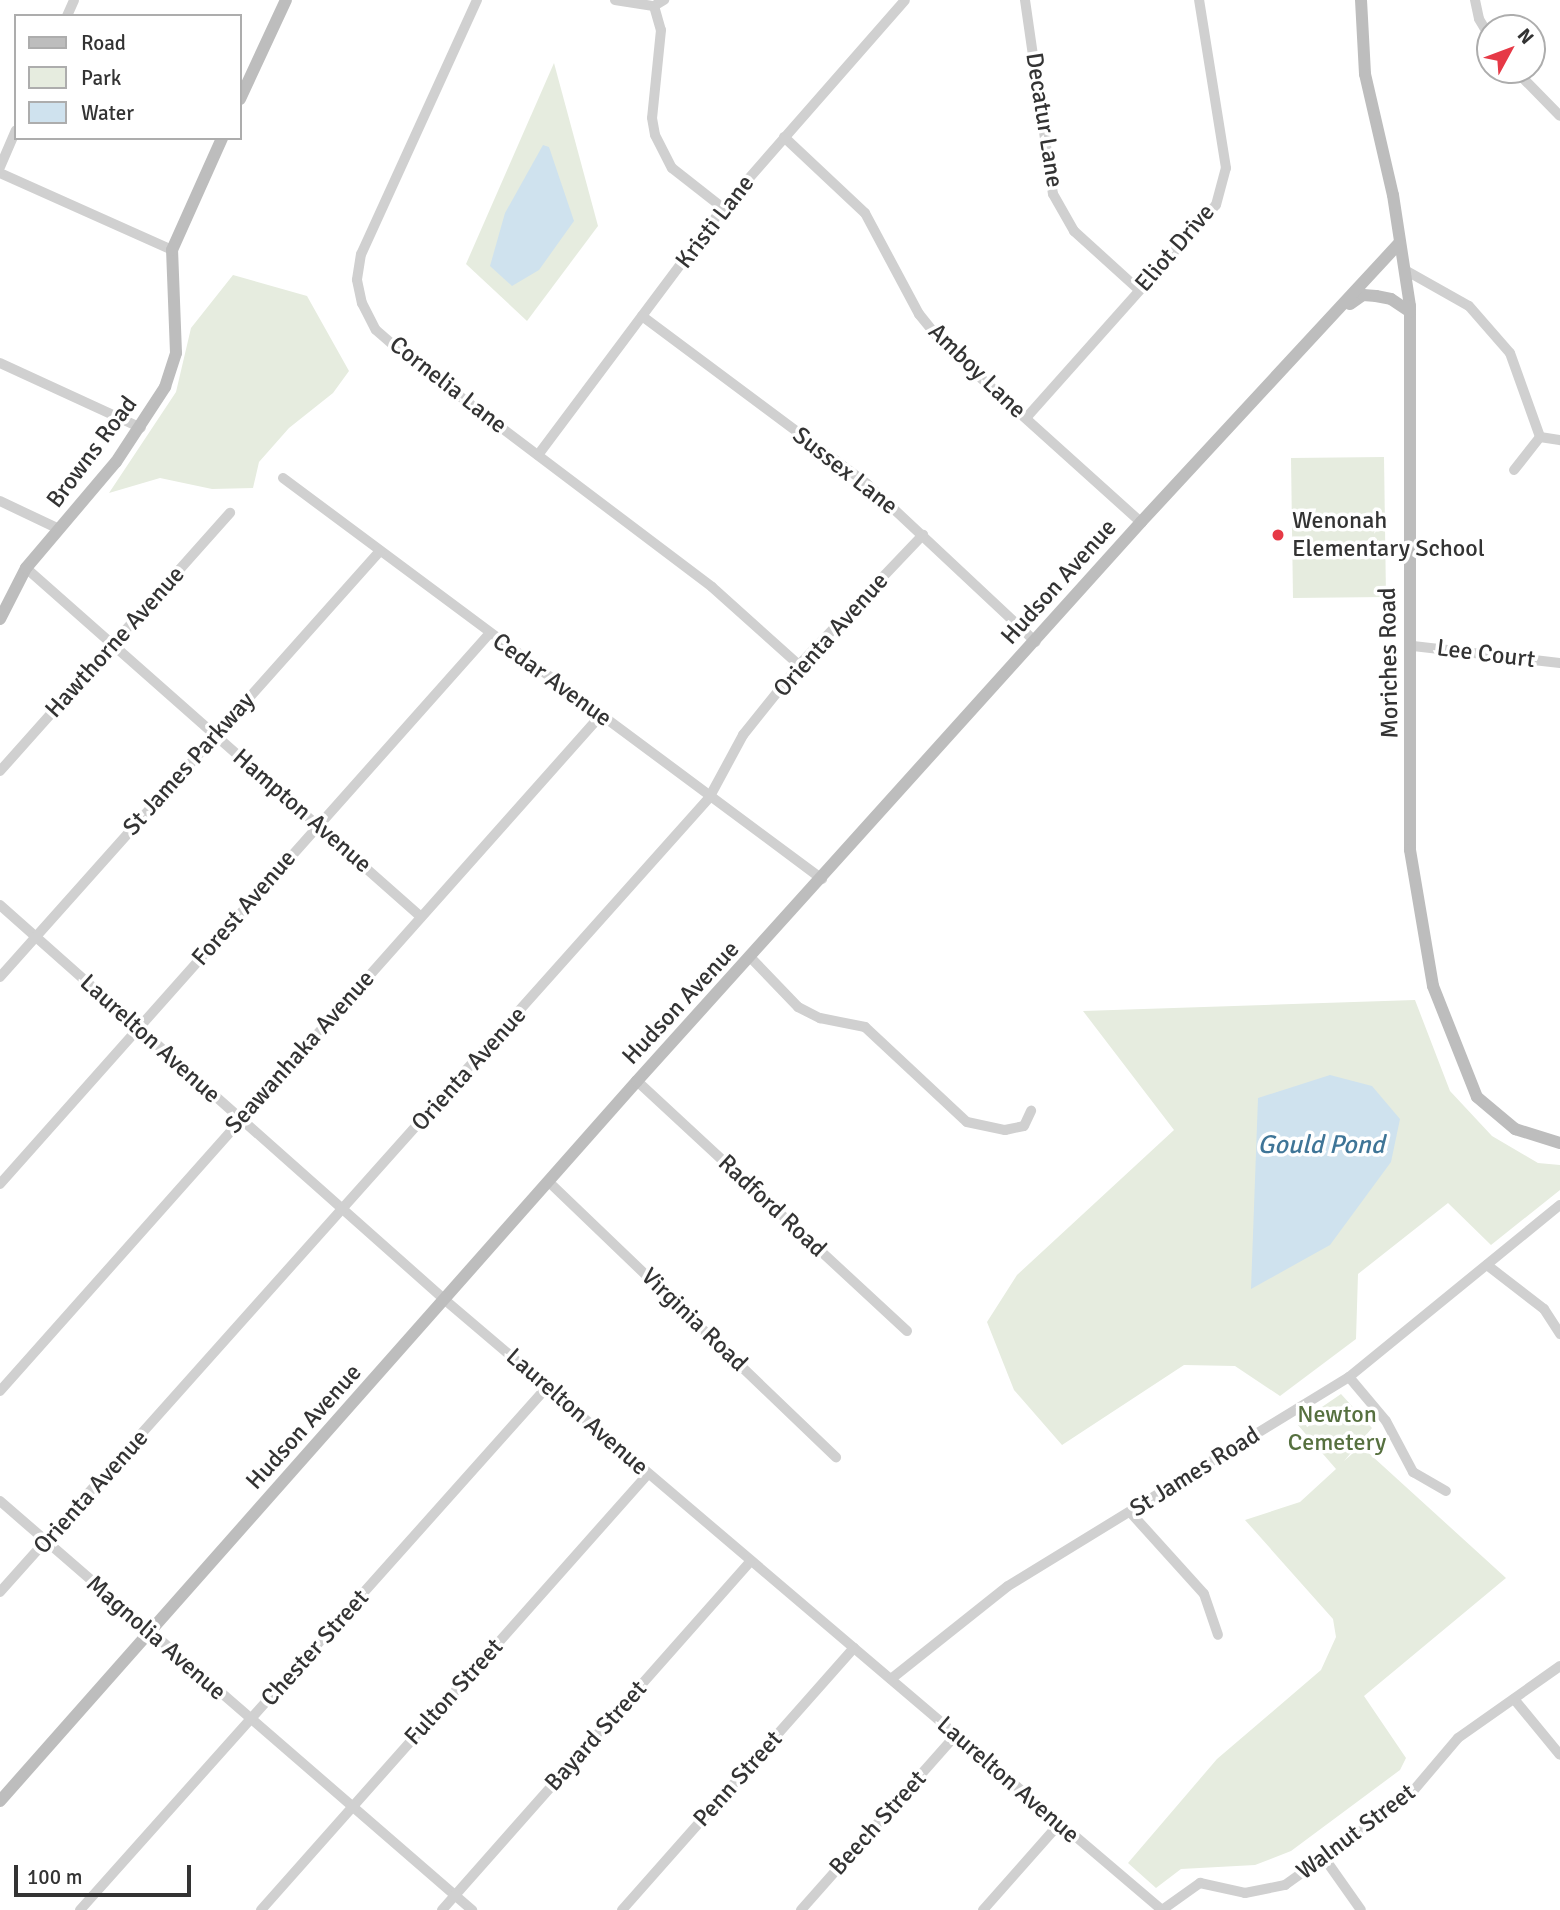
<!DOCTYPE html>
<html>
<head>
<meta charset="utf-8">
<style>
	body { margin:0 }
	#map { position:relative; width:1560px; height:1910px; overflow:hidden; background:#fff; font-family:Signika,sans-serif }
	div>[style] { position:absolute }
	.green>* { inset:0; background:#e6ecdf }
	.water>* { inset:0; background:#cfe2ee }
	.street>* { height:10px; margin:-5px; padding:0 5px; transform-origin:5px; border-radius:5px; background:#d0d0d0 }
	.secondary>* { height:12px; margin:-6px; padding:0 6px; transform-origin:6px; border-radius:6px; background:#bdbdbd }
	.dots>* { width:19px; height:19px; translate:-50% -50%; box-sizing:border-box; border:4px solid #fff; border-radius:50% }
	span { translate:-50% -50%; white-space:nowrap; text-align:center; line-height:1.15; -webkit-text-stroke:7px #fff; paint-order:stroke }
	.street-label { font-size:24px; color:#333 }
	.poi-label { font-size:24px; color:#333 }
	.left { translate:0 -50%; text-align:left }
	.park-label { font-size:24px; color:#56703f }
	.water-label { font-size:26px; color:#3f7597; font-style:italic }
	.legend { position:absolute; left:14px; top:14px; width:228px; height:126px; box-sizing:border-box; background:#fff; border:2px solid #adadad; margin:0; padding:9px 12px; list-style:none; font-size:21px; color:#333 }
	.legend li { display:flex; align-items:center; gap:14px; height:35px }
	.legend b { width:35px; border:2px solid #adadad }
	.north { position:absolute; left:1476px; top:14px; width:70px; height:70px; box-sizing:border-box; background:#fff; border:2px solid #adadad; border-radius:50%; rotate:49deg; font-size:19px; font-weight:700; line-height:28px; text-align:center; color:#333 }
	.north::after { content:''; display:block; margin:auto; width:24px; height:32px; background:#e63946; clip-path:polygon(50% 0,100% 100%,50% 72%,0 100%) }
	.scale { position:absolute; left:14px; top:1865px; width:177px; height:32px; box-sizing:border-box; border:4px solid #333; border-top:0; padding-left:9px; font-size:21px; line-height:24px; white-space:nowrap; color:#333; -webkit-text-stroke:5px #fff; paint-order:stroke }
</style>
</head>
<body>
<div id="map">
	<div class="green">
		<i style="clip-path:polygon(554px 63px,598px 226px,527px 321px,466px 264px)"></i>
		<i style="clip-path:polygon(233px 275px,307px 296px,349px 371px,333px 393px,289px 428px,259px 462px,253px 488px,212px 489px,160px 478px,109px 493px,176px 392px,191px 328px)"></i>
		<i style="clip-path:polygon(1384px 457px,1386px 597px,1293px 598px,1291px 458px)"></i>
		<i style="clip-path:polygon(1415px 1000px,1450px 1091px,1492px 1136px,1538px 1163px,1560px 1165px,1560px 1190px,1491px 1245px,1448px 1203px,1358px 1274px,1356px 1339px,1280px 1396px,1235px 1366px,1184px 1365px,1062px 1445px,1014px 1390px,987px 1322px,1017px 1275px,1174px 1130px,1083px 1011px)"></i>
		<i style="clip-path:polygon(1341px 1394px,1372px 1428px,1344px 1461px,1361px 1446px,1506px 1578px,1364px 1696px,1406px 1758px,1400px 1770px,1291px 1851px,1255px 1865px,1181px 1869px,1156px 1888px,1128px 1863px,1217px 1759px,1321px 1670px,1336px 1637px,1333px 1619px,1245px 1520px,1300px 1502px,1336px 1469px,1297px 1424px)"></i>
	</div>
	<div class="water">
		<i style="clip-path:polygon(543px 145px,549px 147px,574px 221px,539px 270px,512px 286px,490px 266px,505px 213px)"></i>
		<i style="clip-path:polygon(1330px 1075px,1372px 1086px,1400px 1119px,1391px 1162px,1330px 1245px,1251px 1289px,1258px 1098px)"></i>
	</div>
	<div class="street">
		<i style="left:477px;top:0;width:279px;rotate:114.5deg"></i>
		<i style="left:361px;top:254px;width:26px;rotate:99deg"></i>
		<i style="left:357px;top:280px;width:24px;rotate:78deg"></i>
		<i style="left:362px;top:303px;width:30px;rotate:63deg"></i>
		<i style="left:376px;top:330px;width:32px;rotate:41deg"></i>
		<i style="left:400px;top:351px;width:391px;rotate:37.1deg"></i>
		<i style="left:712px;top:587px;width:117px;rotate:41.9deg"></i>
		<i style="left:615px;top:0;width:39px;rotate:9deg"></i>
		<i style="left:654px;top:6px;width:12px;rotate:-31deg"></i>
		<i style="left:1025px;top:0;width:196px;rotate:81.8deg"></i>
		<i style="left:1053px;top:194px;width:43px;rotate:60.4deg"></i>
		<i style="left:1074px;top:231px;width:88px;rotate:42.2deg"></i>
		<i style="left:1475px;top:0;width:19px;rotate:78deg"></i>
		<i style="left:1479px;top:19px;width:21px;rotate:59deg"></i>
		<i style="left:654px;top:6px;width:25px;rotate:74deg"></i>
		<i style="left:661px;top:30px;width:88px;rotate:95.8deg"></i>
		<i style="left:652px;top:118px;width:17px;rotate:80deg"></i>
		<i style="left:655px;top:135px;width:37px;rotate:63deg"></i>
		<i style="left:672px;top:168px;width:65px;rotate:38.1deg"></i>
		<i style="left:67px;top:16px;width:17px;rotate:-66deg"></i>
		<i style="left:1515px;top:70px;width:64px;rotate:45.6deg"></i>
		<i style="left:784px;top:137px;width:111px;rotate:43.2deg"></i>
		<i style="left:865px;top:213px;width:115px;rotate:61.9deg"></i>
		<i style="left:919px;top:314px;width:38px;rotate:51deg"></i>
		<i style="left:943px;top:344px;width:266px;rotate:42deg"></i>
		<i style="left:0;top:167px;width:40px;rotate:-66.6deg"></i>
		<i style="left:0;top:173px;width:188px;rotate:24.1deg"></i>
		<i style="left:1405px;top:270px;width:73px;rotate:29.4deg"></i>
		<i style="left:1469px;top:306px;width:62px;rotate:48.9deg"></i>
		<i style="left:1510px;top:353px;width:89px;rotate:70.3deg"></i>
		<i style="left:1540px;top:437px;width:42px;rotate:128.2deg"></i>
		<i style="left:642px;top:316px;width:281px;rotate:36.7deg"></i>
		<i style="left:867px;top:484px;width:231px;rotate:43.1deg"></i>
		<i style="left:0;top:363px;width:155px;rotate:24.7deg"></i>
		<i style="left:1026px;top:418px;width:285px;rotate:-48.3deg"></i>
		<i style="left:1216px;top:205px;width:38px;rotate:-75deg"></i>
		<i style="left:1226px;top:168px;width:170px;rotate:-99.1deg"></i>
		<i style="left:1540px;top:437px;width:20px;rotate:9deg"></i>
		<i style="left:538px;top:455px;width:309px;rotate:-53.2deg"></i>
		<i style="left:723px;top:208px;width:276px;rotate:-48.8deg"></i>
		<i style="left:283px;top:478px;width:672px;rotate:36.65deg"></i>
		<i style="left:0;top:501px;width:65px;rotate:25.4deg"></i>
		<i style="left:26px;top:568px;width:526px;rotate:41.45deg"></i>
		<i style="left:1413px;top:646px;width:148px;rotate:6.6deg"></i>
		<i style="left:0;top:771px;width:346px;rotate:-48.3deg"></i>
		<i style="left:0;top:905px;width:595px;rotate:41.59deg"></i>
		<i style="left:445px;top:1300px;width:941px;rotate:40.39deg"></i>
		<i style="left:751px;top:958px;width:68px;rotate:46.2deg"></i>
		<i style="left:798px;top:1007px;width:25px;rotate:27deg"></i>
		<i style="left:820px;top:1018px;width:46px;rotate:11.3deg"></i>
		<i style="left:865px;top:1027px;width:139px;rotate:43deg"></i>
		<i style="left:967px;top:1122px;width:39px;rotate:12deg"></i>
		<i style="left:1005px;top:1130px;width:19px;rotate:-12deg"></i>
		<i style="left:1024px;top:1126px;width:17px;rotate:-65deg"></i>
		<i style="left:0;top:977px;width:571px;rotate:-48.27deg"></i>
		<i style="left:637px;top:1081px;width:368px;rotate:42.8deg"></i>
		<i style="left:0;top:1184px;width:736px;rotate:-48.36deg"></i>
		<i style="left:551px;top:1184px;width:395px;rotate:43.8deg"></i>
		<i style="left:1487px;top:1265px;width:72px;rotate:37.7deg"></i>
		<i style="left:1544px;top:1309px;width:30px;rotate:57deg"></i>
		<i style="left:1349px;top:1377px;width:57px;rotate:49.9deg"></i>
		<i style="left:1386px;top:1421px;width:58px;rotate:62.1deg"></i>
		<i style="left:1413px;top:1472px;width:38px;rotate:30deg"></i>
		<i style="left:0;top:1391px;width:905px;rotate:-48.36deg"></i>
		<i style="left:0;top:1501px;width:625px;rotate:40.91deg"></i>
		<i style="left:1130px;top:1512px;width:110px;rotate:47.9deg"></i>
		<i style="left:1204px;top:1594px;width:43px;rotate:71.1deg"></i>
		<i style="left:0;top:1592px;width:1064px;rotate:-48.24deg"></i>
		<i style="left:709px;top:798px;width:72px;rotate:-61.6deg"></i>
		<i style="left:743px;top:735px;width:90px;rotate:-51.3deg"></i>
		<i style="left:799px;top:665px;width:180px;rotate:-46.4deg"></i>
		<i style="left:891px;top:1679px;width:149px;rotate:-38.5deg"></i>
		<i style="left:1008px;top:1586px;width:400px;rotate:-31.5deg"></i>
		<i style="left:1349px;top:1377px;width:272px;rotate:-39.2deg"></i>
		<i style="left:1514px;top:1699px;width:72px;rotate:50.6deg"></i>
		<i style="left:1325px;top:1859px;width:62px;rotate:54.8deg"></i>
		<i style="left:80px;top:1910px;width:703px;rotate:-48.23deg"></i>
		<i style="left:261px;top:1910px;width:583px;rotate:-48.41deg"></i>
		<i style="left:442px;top:1910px;width:465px;rotate:-48.5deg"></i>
		<i style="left:622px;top:1910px;width:350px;rotate:-48.5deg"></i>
		<i style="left:801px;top:1910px;width:234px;rotate:-48.5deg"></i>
		<i style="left:983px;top:1910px;width:115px;rotate:-48.5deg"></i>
		<i style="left:1162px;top:1910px;width:47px;rotate:-35.4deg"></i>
		<i style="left:1200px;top:1883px;width:46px;rotate:12.5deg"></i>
		<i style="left:1245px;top:1893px;width:41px;rotate:-11.3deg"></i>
		<i style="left:1285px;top:1885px;width:151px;rotate:-35.6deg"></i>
		<i style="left:1408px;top:1797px;width:77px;rotate:-49.7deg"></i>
		<i style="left:1458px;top:1738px;width:125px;rotate:-35.2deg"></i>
	</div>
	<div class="secondary">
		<i style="left:1361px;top:0;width:74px;rotate:86.9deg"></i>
		<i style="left:1365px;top:74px;width:124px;rotate:77deg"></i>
		<i style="left:1393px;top:195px;width:112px;rotate:81.3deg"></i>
		<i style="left:1410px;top:306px;width:544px;rotate:90deg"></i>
		<i style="left:1410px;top:850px;width:138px;rotate:80.4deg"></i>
		<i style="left:1433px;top:986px;width:119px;rotate:68.4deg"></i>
		<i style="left:1477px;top:1097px;width:50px;rotate:40.1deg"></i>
		<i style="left:1515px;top:1129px;width:47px;rotate:17.3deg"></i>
		<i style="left:240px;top:99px;width:109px;rotate:-65.1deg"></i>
		<i style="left:1350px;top:304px;width:16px;rotate:-35deg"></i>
		<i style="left:1363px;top:295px;width:13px;rotate:4deg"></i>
		<i style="left:1376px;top:296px;width:15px;rotate:11deg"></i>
		<i style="left:1391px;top:299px;width:23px;rotate:34deg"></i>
		<i style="left:0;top:619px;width:57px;rotate:-63deg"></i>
		<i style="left:26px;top:568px;width:139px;rotate:-49.7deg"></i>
		<i style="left:116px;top:462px;width:90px;rotate:-56.8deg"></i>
		<i style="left:165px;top:387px;width:36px;rotate:-72deg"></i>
		<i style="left:176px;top:353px;width:103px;rotate:-92.2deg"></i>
		<i style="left:172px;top:250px;width:123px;rotate:-65.9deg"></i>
		<i style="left:0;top:1801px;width:961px;rotate:-48.5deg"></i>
		<i style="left:637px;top:1081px;width:753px;rotate:-47.96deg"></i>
		<i style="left:1141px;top:522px;width:381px;rotate:-47.2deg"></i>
	</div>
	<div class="dots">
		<i style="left:1278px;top:535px;background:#e63946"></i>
	</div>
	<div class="street-label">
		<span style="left:1044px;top:120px;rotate:81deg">Decatur Lane</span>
		<span style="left:715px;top:222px;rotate:-52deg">Kristi Lane</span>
		<span style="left:1175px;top:248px;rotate:-49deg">Eliot Drive</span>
		<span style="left:977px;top:371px;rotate:44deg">Amboy Lane</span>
		<span style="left:448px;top:385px;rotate:38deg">Cornelia Lane</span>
		<span style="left:92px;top:452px;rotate:-53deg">Browns Road</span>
		<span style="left:845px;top:471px;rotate:38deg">Sussex Lane</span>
		<span style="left:1059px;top:582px;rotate:-48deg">Hudson Avenue</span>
		<span style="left:831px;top:635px;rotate:-48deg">Orienta Avenue</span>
		<span style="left:115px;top:642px;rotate:-48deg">Hawthorne Avenue</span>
		<span style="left:1486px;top:654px;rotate:7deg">Lee Court</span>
		<span style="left:1389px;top:663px;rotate:-91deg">Moriches Road</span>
		<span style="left:552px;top:680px;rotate:36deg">Cedar Avenue</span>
		<span style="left:189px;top:764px;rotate:-48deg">St James Parkway</span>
		<span style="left:302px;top:811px;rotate:41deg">Hampton Avenue</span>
		<span style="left:244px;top:908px;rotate:-49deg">Forest Avenue</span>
		<span style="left:681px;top:1003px;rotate:-47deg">Hudson Avenue</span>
		<span style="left:150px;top:1039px;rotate:42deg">Laurelton Avenue</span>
		<span style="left:300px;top:1052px;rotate:-48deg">Seawanhaka Avenue</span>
		<span style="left:469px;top:1069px;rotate:-48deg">Orienta Avenue</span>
		<span style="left:772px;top:1206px;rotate:43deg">Radford Road</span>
		<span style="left:694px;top:1320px;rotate:44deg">Virginia Road</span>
		<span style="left:577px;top:1412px;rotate:41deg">Laurelton Avenue</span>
		<span style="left:304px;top:1427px;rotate:-48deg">Hudson Avenue</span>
		<span style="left:1195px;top:1472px;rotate:-32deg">St James Road</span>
		<span style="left:91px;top:1492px;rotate:-48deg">Orienta Avenue</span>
		<span style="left:156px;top:1638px;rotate:41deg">Magnolia Avenue</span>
		<span style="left:315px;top:1648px;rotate:-48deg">Chester Street</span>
		<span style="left:454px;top:1692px;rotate:-48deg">Fulton Street</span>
		<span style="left:596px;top:1736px;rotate:-48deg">Bayard Street</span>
		<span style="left:738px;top:1779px;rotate:-48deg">Penn Street</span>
		<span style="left:1008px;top:1780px;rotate:41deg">Laurelton Avenue</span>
		<span style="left:878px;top:1823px;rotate:-48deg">Beech Street</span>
		<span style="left:1356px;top:1832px;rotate:-37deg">Walnut Street</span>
	</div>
	<div class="poi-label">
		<span class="left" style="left:1292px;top:535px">Wenonah<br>Elementary School</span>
	</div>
	<div class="park-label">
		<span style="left:1337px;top:1429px">Newton<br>Cemetery</span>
	</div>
	<div class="water-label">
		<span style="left:1321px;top:1146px">Gould Pond</span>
	</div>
	<ul class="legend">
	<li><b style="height:9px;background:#bdbdbd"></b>Road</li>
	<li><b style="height:19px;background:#e6ecdf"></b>Park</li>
	<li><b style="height:19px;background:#cfe2ee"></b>Water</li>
	</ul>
	<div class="north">N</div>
	<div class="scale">100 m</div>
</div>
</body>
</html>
